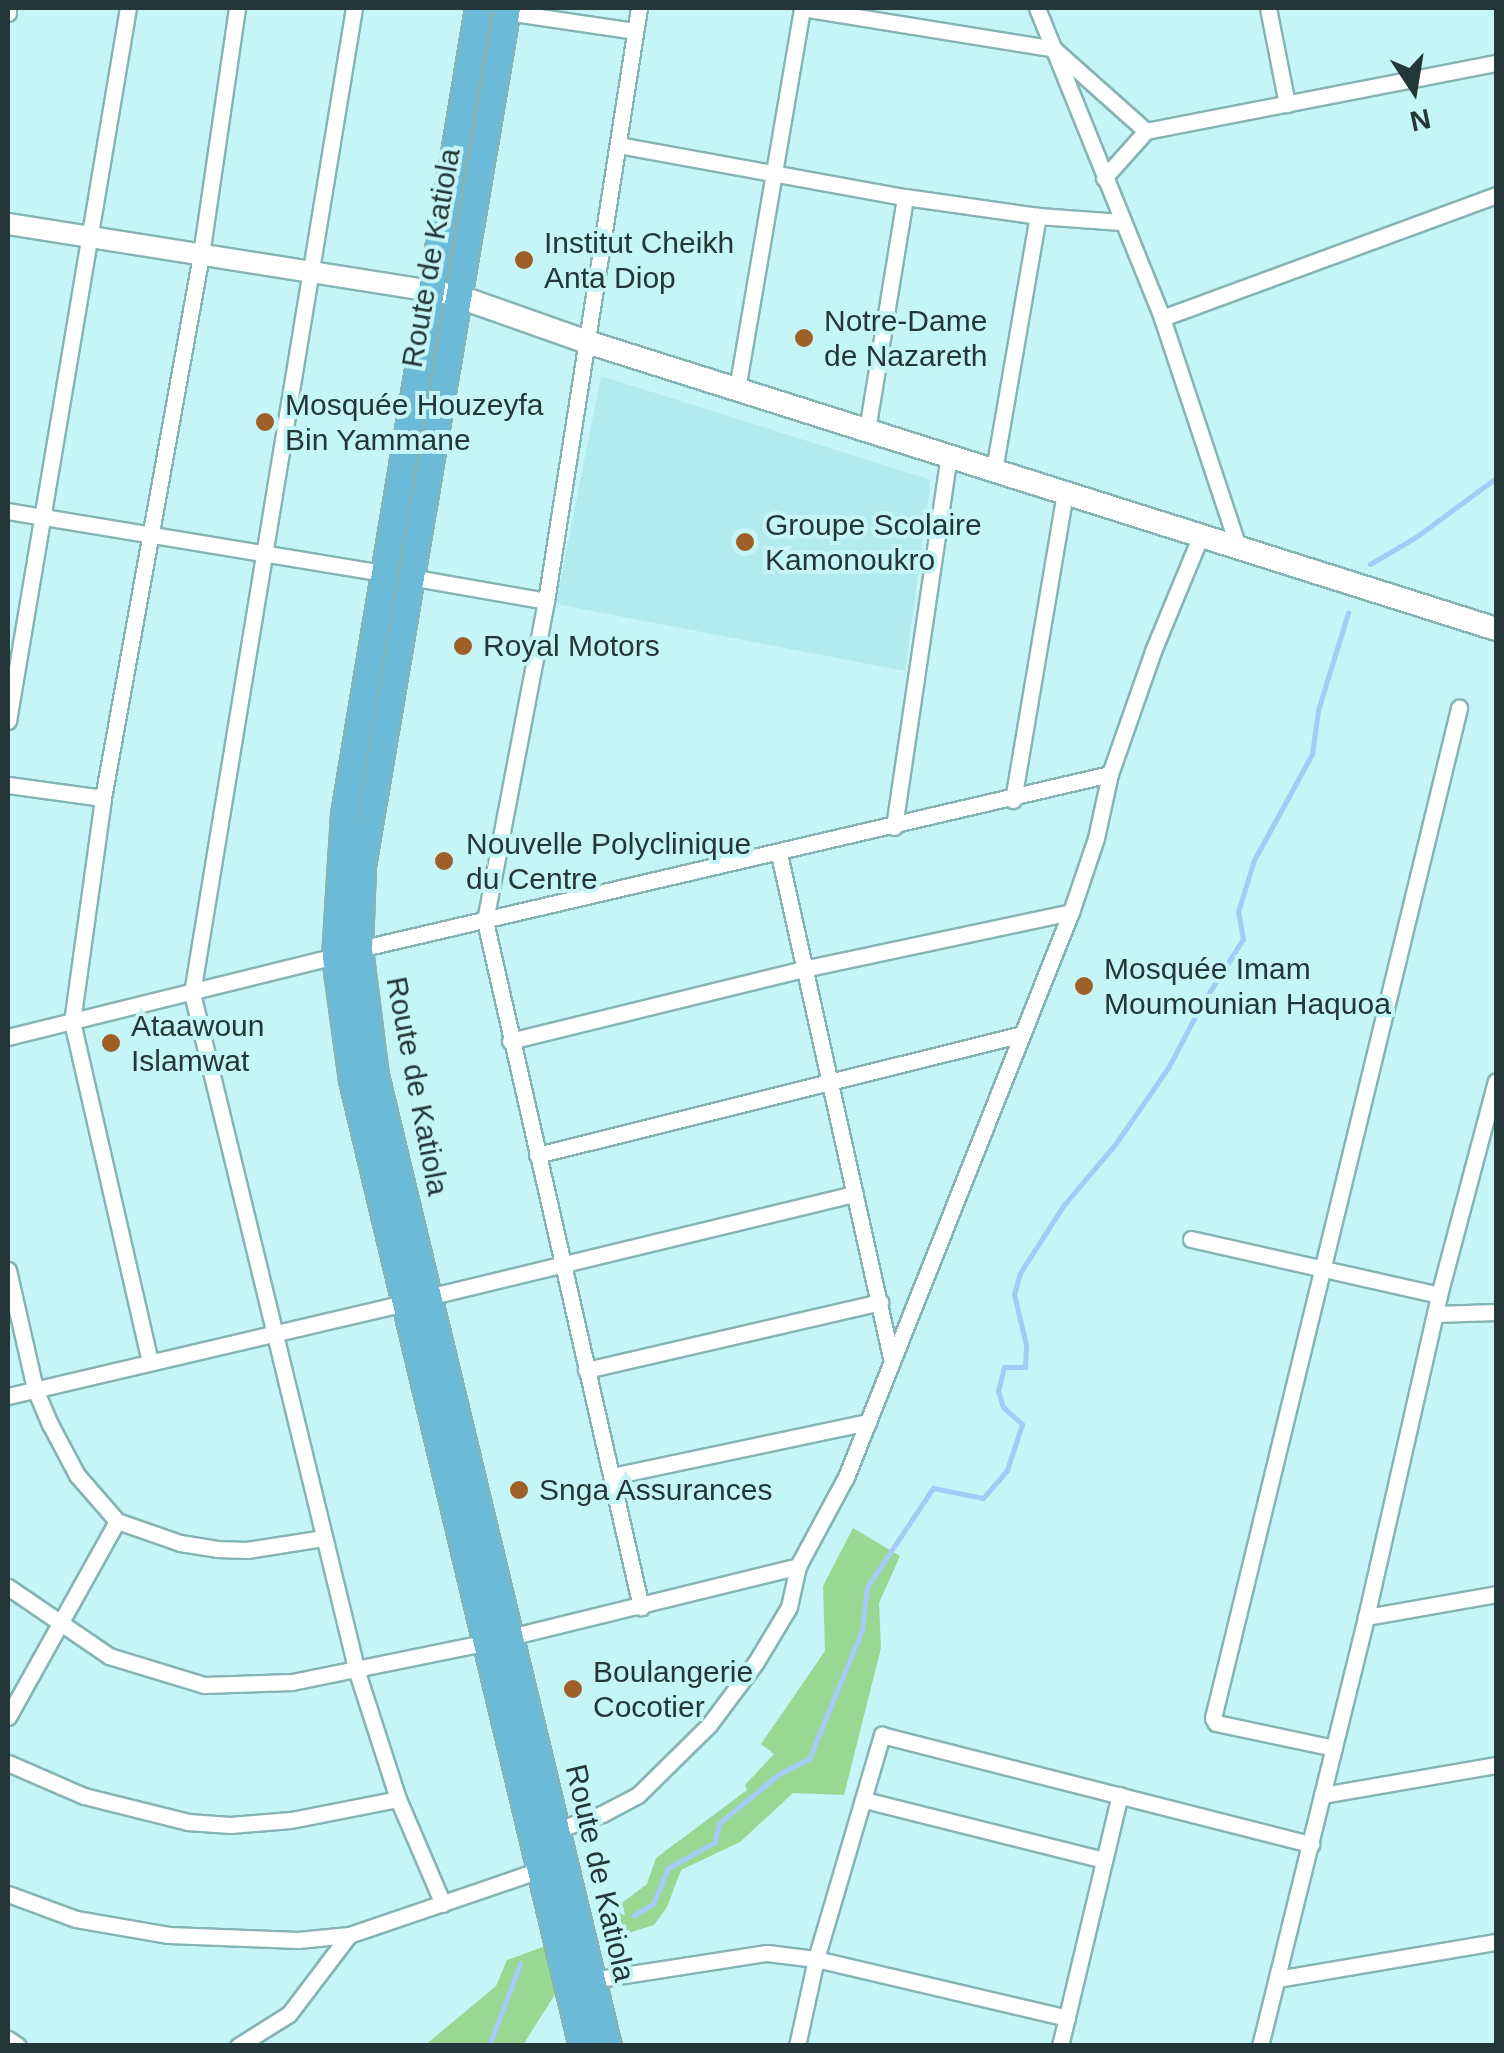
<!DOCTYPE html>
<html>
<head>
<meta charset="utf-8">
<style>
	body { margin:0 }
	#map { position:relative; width:1504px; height:2053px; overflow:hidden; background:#c5f5f6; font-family:Arial,sans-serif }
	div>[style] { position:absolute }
	.built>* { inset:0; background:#b1ebed }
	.green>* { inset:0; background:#97d993 }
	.stream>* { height:5px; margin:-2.5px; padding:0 2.5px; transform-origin:2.5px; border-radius:2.5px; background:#a4caf8 }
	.roads { filter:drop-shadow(2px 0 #86b4b5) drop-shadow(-2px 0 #86b4b5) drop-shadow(0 2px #86b4b5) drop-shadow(0 -2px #86b4b5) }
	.minor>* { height:15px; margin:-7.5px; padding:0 7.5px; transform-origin:7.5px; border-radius:7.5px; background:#fff }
	.tertiary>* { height:20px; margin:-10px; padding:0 10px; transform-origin:10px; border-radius:10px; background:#fff }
	.secondary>* { height:22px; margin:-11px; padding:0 11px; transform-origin:11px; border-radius:11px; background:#fff }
	.trunk>* { height:25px; margin:-12.5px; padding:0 12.5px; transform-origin:12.5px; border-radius:12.5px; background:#6bbbd8 }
	.dots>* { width:28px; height:28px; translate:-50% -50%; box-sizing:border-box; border:5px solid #c5f5f6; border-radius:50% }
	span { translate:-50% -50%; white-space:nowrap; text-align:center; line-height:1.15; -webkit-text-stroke:8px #c5f5f6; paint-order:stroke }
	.poi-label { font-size:30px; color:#243738 }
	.left { translate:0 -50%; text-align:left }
	.street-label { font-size:30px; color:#243738 }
	.frame { position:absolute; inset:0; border:10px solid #243738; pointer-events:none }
	.north { position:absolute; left:1364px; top:40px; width:100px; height:100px; -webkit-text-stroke:8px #c5f5f6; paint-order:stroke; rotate:168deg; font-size:28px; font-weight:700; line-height:40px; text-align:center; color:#243738 }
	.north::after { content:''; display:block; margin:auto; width:35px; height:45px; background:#243738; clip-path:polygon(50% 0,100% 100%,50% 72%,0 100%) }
</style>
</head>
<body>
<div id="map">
	<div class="built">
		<i style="clip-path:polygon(601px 376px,931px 480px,905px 671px,556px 604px)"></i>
	</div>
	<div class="green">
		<i style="clip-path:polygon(853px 1528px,900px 1556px,879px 1603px,881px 1648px,844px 1795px,793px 1793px,740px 1842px,681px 1870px,667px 1907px,654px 1925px,612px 1938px,607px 1914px,647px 1884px,656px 1858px,747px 1790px,745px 1785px,774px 1754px,761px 1744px,825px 1651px,823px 1586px)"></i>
		<i style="clip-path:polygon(548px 1945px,559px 1988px,523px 2045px,424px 2046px,496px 1986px,507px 1960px)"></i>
	</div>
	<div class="stream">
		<i style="left:1370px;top:564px;width:53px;rotate:-30.4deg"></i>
		<i style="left:1416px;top:537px;width:99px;rotate:-36.4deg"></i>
		<i style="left:634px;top:1915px;width:22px;rotate:-30deg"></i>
		<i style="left:653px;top:1904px;width:39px;rotate:-67deg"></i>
		<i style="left:668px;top:1868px;width:54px;rotate:-29deg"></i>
		<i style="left:715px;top:1842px;width:19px;rotate:-78deg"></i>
		<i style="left:719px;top:1823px;width:77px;rotate:-39.2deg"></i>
		<i style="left:779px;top:1774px;width:34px;rotate:-27deg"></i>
		<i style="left:809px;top:1759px;width:139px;rotate:-67.7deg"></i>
		<i style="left:862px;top:1630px;width:43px;rotate:-83.4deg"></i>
		<i style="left:867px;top:1587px;width:119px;rotate:-56.3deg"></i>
		<i style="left:933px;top:1488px;width:51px;rotate:11.3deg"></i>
		<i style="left:983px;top:1498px;width:37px;rotate:-49deg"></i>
		<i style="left:1007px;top:1470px;width:48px;rotate:-71.9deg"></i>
		<i style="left:1022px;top:1424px;width:25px;rotate:-138deg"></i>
		<i style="left:1003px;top:1407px;width:17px;rotate:-107deg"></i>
		<i style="left:998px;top:1391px;width:25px;rotate:-76deg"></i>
		<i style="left:1004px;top:1367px;width:21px"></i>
		<i style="left:1025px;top:1367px;width:22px;rotate:-87deg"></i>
		<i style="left:1026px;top:1345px;width:52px;rotate:-103.2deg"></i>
		<i style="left:1014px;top:1294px;width:22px;rotate:-74deg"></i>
		<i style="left:1020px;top:1273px;width:80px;rotate:-57.3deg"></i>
		<i style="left:1063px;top:1206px;width:82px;rotate:-49.9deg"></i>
		<i style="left:1116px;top:1143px;width:91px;rotate:-55.3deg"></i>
		<i style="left:1168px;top:1068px;width:69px;rotate:-62.3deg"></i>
		<i style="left:1200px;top:1007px;width:80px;rotate:-57.7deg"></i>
		<i style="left:1243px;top:939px;width:27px;rotate:-100deg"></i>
		<i style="left:1238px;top:912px;width:54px;rotate:-72.9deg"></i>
		<i style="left:1254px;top:860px;width:121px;rotate:-61.3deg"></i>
		<i style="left:1312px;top:754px;width:44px;rotate:-82.2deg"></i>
		<i style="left:1318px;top:710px;width:102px;rotate:-72.8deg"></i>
		<i style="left:489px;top:2046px;width:88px;rotate:-69.3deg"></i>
	</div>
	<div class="roads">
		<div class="minor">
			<i style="left:354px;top:8px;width:998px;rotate:99.34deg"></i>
			<i style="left:192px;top:993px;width:699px;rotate:76.34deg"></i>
			<i style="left:357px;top:1672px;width:133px;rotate:72.1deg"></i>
			<i style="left:398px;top:1799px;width:114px;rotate:66.8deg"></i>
			<i style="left:639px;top:8px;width:600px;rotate:98.91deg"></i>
			<i style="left:546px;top:601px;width:326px;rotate:100.8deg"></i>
			<i style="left:485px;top:921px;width:704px;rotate:77.19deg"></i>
			<i style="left:802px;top:8px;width:255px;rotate:9.2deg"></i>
			<i style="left:1054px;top:49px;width:123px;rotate:41.7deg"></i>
			<i style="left:1037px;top:8px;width:334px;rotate:68deg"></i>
			<i style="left:1162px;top:318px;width:241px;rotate:71.6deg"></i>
			<i style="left:1268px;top:8px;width:98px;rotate:78.8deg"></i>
			<i style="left:506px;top:12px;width:129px;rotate:8.4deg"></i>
			<i style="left:8px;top:13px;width:5px;rotate:-90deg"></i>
			<i style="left:618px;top:145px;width:292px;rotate:10.3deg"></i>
			<i style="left:905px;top:197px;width:134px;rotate:8.1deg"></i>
			<i style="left:1038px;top:216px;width:83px;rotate:4.1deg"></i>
			<i style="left:1104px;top:178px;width:63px;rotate:-48.2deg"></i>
			<i style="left:1146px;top:131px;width:357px;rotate:-11deg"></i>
			<i style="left:1162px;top:318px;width:356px;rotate:-20.2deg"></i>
			<i style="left:737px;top:389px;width:387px;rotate:-80.3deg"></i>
			<i style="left:867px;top:430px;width:236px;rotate:-80.7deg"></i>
			<i style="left:994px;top:470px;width:258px;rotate:-80.2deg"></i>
			<i style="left:8px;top:511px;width:381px;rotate:9.4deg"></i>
			<i style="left:409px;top:577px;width:139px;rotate:9.9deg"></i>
			<i style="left:8px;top:721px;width:723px;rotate:-80.45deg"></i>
			<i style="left:8px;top:785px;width:96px;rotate:7.8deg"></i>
			<i style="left:1013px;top:800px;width:312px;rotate:-80.4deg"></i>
			<i style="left:894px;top:827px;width:375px;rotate:-81.6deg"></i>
			<i style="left:779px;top:854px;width:520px;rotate:77.46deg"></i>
			<i style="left:359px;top:949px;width:771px;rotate:-13.12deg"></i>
			<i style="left:8px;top:1037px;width:337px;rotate:-13.9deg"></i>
			<i style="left:510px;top:1041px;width:302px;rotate:-13.8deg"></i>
			<i style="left:803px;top:969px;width:274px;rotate:-12deg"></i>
			<i style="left:537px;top:1155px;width:499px;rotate:-14deg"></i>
			<i style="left:1191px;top:1239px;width:254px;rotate:12.7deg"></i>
			<i style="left:8px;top:1270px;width:122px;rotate:77.2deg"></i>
			<i style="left:35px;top:1389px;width:38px;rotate:67deg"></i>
			<i style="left:50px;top:1424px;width:58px;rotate:62.1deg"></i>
			<i style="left:77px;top:1475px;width:61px;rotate:49deg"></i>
			<i style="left:117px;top:1521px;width:67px;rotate:19.2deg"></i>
			<i style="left:180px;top:1543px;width:36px;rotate:9deg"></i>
			<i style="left:216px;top:1549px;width:31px;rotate:2deg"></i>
			<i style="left:247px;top:1550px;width:78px;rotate:-8.9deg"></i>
			<i style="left:428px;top:1297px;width:439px;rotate:-13.6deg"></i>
			<i style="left:1435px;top:1314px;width:61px;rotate:-1.9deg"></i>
			<i style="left:150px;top:1362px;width:349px;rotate:-102.9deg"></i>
			<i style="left:72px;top:1022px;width:226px;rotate:-82.1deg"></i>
			<i style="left:103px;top:798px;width:552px;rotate:-79.77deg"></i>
			<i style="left:201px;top:255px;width:250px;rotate:-81.7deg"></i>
			<i style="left:586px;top:1370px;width:302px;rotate:-13deg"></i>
			<i style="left:8px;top:1396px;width:406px;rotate:-13.2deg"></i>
			<i style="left:612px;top:1476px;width:262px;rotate:-11.9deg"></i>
			<i style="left:8px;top:1587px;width:122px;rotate:34.3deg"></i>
			<i style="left:109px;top:1656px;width:99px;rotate:17deg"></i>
			<i style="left:204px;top:1685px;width:88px;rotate:-2deg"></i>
			<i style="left:292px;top:1682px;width:196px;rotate:-11.5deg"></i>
			<i style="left:1366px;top:1617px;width:132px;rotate:-10deg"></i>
			<i style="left:510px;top:1637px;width:297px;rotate:-13.8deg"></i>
			<i style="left:8px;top:1717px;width:224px;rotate:-60.9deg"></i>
			<i style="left:1334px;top:1748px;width:121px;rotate:-168deg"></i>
			<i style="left:1216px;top:1723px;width:6px;rotate:-121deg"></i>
			<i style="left:1213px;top:1718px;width:1040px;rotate:-76.31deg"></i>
			<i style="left:8px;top:1763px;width:83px;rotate:23.5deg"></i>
			<i style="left:84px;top:1796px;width:107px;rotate:14deg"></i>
			<i style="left:188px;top:1822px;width:42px;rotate:4.1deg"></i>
			<i style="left:230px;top:1825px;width:61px;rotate:-4.7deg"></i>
			<i style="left:291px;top:1820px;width:109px;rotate:-11.1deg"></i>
			<i style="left:1322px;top:1795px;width:177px;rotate:-9.8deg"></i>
			<i style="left:865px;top:1800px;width:246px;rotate:14.1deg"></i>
			<i style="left:557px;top:1830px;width:48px;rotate:-19.6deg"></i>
			<i style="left:602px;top:1814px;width:41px;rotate:-27.8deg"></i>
			<i style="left:638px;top:1795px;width:100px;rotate:-44.6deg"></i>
			<i style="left:709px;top:1725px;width:79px;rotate:-53.3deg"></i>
			<i style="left:756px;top:1662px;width:64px;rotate:-59deg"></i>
			<i style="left:789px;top:1607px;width:42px;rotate:-77.6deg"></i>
			<i style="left:798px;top:1566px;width:101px;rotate:-61.7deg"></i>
			<i style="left:846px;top:1477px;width:608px;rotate:-68.29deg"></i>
			<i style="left:1071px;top:912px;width:78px;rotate:-71.3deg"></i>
			<i style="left:1096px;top:838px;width:66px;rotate:-77.7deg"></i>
			<i style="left:1110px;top:774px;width:130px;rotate:-70.7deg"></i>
			<i style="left:1153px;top:651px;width:126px;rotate:-67.5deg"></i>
			<i style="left:8px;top:1894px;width:72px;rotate:20.2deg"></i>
			<i style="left:76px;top:1919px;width:94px;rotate:9.8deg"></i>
			<i style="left:169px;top:1935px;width:129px;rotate:2.2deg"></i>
			<i style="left:298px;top:1940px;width:51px;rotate:-5.6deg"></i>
			<i style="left:349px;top:1935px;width:208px;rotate:-18.8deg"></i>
			<i style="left:1277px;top:1979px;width:222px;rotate:-9.6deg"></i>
			<i style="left:592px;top:1980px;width:177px;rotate:-8.8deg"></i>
			<i style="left:767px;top:1953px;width:49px;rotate:7deg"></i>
			<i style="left:816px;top:1959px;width:258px;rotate:13.2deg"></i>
			<i style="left:8px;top:2039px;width:12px;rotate:35deg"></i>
			<i style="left:238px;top:2046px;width:60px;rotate:-32.1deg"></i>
			<i style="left:289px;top:2014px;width:99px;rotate:-52.8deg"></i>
			<i style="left:797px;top:2046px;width:89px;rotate:-77.7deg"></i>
			<i style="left:816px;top:1959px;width:234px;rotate:-73.6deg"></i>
			<i style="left:882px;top:1735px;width:443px;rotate:14.3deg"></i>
			<i style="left:1060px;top:2046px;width:258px;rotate:-76.6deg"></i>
			<i style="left:1260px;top:2046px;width:442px;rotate:-76.1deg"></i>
			<i style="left:1366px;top:1617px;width:330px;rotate:-77.2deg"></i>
			<i style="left:1439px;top:1295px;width:221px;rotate:-75.1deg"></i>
		</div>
		<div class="tertiary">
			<i style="left:8px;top:224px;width:442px;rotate:9deg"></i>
		</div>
		<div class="secondary">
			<i style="left:457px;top:296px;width:138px;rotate:19.5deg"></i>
			<i style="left:587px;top:342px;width:953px;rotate:17.52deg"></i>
		</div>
		<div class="trunk">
			<i style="left:478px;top:8px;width:817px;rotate:99.44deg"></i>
			<i style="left:344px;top:814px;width:142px;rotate:93.6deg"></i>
			<i style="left:335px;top:956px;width:125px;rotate:82.2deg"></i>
			<i style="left:352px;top:1080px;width:993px;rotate:76.61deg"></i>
			<i style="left:507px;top:8px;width:870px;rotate:99.59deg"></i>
			<i style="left:362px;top:866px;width:83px;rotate:92.1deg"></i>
			<i style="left:359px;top:949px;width:127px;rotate:82.8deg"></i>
			<i style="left:375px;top:1075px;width:999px;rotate:76.51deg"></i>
		</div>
	</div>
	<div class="dots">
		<i style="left:524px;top:260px;background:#9e6027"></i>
		<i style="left:804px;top:338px;background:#9e6027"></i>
		<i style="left:265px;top:422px;background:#9e6027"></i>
		<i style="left:745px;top:542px;background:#9e6027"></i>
		<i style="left:463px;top:646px;background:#9e6027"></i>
		<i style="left:444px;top:861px;background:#9e6027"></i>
		<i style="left:1084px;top:986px;background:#9e6027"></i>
		<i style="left:111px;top:1043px;background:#9e6027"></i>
		<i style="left:519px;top:1490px;background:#9e6027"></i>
		<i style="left:573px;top:1689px;background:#9e6027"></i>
	</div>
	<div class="poi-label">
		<span class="left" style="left:544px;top:260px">Institut Cheikh<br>Anta Diop</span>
		<span class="left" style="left:824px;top:338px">Notre-Dame<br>de Nazareth</span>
		<span class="left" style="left:285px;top:422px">Mosquée Houzeyfa<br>Bin Yammane</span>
		<span class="left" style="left:765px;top:542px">Groupe Scolaire<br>Kamonoukro</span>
		<span class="left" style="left:483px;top:646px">Royal Motors</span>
		<span class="left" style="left:466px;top:861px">Nouvelle Polyclinique<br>du Centre</span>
		<span class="left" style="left:1104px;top:986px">Mosquée Imam<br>Moumounian Haquoa</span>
		<span class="left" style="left:131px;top:1043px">Ataawoun<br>Islamwat</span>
		<span class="left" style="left:539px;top:1490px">Snga Assurances</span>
		<span class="left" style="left:593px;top:1689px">Boulangerie<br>Cocotier</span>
	</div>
	<div class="street-label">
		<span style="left:431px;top:258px;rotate:-80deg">Route de Katiola</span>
		<span style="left:417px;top:1086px;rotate:79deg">Route de Katiola</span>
		<span style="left:600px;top:1873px;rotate:77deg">Route de Katiola</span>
	</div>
	<div class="frame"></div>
	<div class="north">N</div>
</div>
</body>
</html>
